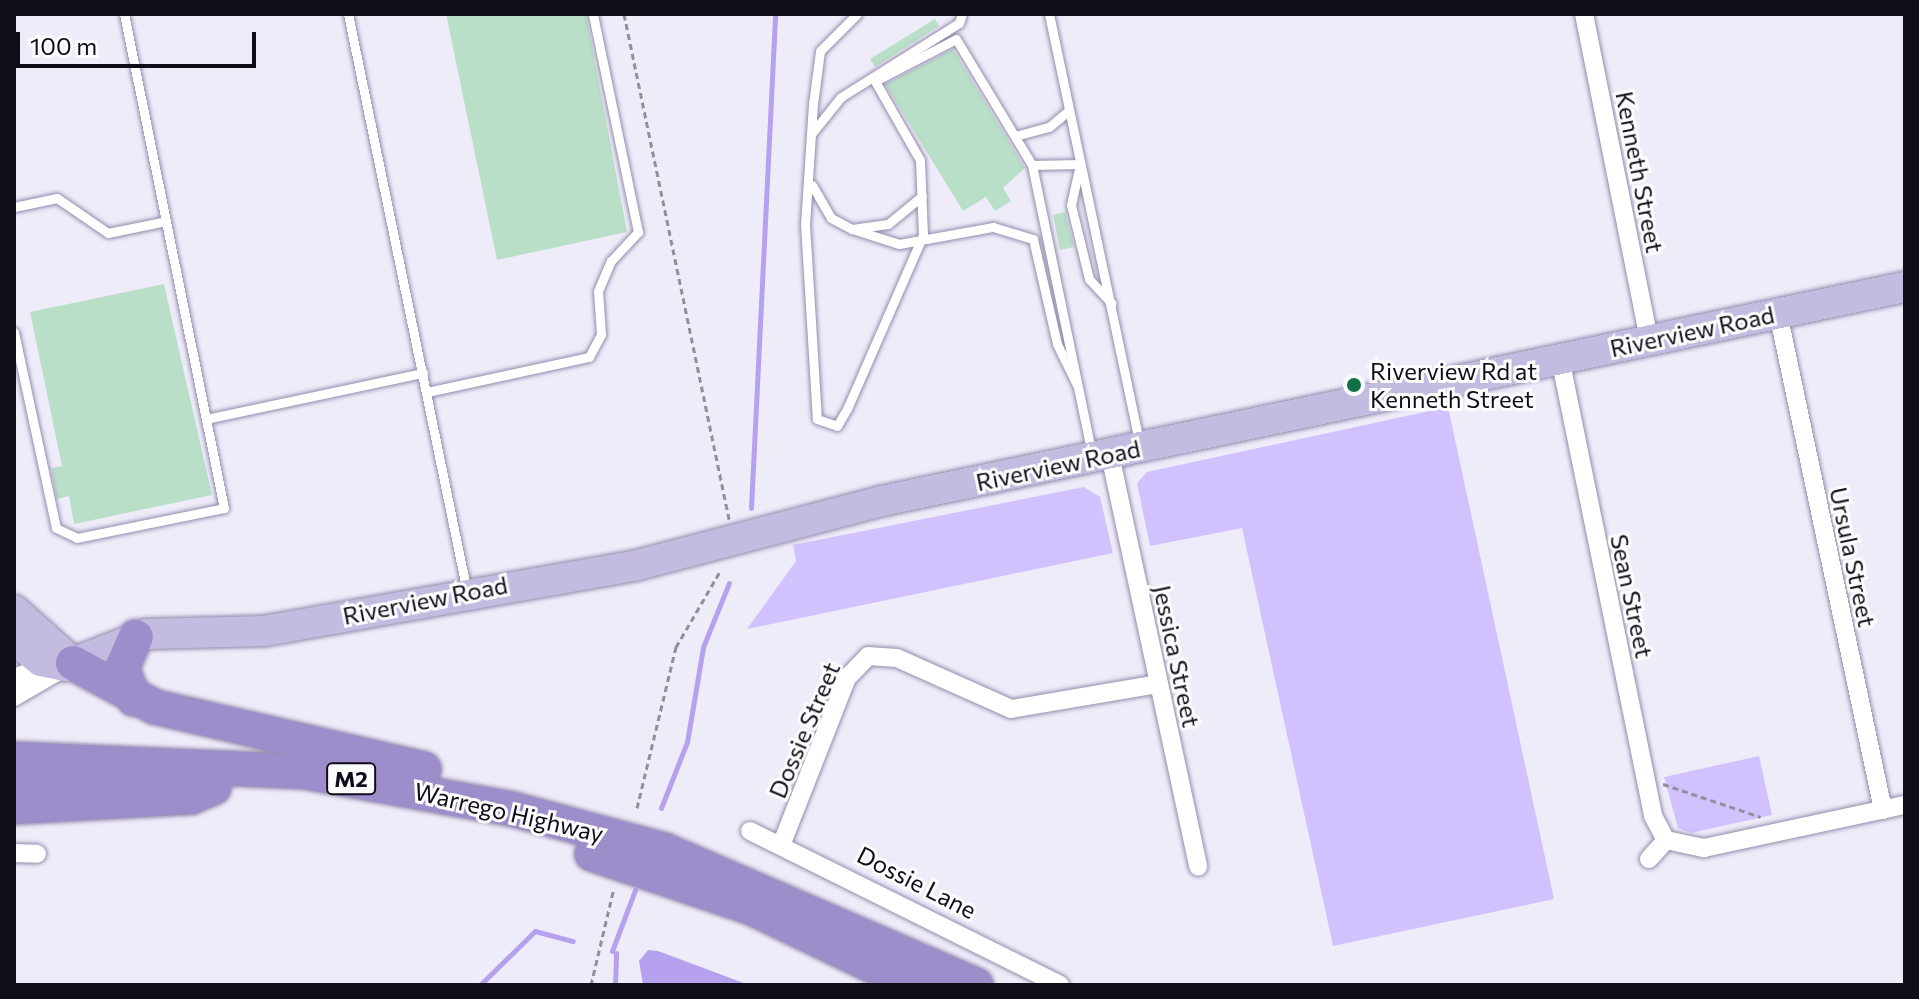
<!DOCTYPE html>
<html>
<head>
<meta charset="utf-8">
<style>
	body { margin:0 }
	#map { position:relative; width:1919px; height:999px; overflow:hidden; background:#efecfa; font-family:Commissioner,sans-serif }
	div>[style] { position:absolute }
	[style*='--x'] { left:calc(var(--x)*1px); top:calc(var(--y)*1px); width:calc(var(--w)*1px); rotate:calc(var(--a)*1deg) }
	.green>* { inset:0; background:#d1c1fe }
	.water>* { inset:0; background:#b5a1ed }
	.stream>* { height:5px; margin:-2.5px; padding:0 2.5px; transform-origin:2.5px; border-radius:2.5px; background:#b5a1ed }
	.building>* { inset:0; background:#badfc8 }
	.path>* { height:3px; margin-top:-1.5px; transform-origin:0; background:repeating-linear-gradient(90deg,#928f9b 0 6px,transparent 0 10px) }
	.roads { filter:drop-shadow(0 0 2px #948cad) drop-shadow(0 0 2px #948cad) }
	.service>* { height:9px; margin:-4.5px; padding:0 4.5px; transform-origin:4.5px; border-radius:4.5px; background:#fff }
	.minor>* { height:18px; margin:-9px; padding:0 9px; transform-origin:9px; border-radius:9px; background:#fff }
	.primary>* { height:30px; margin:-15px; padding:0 15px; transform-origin:15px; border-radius:15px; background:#c4bbe0 }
	.motorway>* { height:34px; margin:-17px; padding:0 17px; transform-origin:17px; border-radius:17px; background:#9d8dcb }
	.dots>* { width:22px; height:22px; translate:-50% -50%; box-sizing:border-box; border:4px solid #fcfcfc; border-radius:50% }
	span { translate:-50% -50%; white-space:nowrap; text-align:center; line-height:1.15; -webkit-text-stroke:6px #fcfcfc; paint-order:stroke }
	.shield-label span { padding:2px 6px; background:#fcfcfc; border:2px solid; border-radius:6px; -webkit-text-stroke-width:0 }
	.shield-label { font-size:22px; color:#100d18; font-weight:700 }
	.street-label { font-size:24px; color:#100d18 }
	.poi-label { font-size:24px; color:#100d18 }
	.left { translate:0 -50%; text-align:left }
	.frame { position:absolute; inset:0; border:16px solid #100d18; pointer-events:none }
	.scale { position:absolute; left:16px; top:32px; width:240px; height:36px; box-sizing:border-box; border:4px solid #100d18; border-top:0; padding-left:10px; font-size:24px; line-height:28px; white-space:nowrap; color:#100d18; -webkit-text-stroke:6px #fcfcfc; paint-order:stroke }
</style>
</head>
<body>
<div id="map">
	<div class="green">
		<div style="clip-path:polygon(1448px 407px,1554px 899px,1333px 946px,1242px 528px,1150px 546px,1137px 483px,1147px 472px)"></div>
		<div style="clip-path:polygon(1084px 487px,1100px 497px,1113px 553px,747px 629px,796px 561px,793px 545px)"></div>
		<div style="clip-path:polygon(1759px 756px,1772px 815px,1691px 833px,1678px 828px,1664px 777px)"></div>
	</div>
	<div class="water">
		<div style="clip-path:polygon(648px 950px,658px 951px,749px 985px,643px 985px,639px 961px)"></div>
	</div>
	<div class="stream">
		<div style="--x:751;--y:508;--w:495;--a:-87.2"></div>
		<div style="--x:661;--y:808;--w:71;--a:-68.5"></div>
		<div style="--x:687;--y:742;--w:96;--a:-80.4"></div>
		<div style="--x:703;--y:647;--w:69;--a:-67.9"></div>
		<div style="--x:612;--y:951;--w:65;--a:-69.3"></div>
		<div style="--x:480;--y:985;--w:77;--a:-44.5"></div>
		<div style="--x:535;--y:931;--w:39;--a:15"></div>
		<div style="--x:615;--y:985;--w:32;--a:-88"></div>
	</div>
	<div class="building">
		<div style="clip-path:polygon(446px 14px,586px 14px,627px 232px,497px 260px)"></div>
		<div style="clip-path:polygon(935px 19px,939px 26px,875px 67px,870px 59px)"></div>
		<div style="clip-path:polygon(953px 49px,1025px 168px,1003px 188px,1011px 201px,995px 211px,986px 197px,963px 211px,885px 84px)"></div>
		<div style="clip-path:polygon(1065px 212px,1074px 247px,1060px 250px,1053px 215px)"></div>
		<div style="clip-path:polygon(164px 284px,212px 495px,74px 524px,69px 496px,57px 499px,51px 468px,62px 466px,30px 312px)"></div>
	</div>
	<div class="path">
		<div style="--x:624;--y:14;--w:516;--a:78.25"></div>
		<div style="--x:1663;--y:784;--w:103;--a:18.6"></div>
		<div style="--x:637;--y:808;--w:166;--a:-76.4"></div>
		<div style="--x:676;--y:647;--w:86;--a:-59.8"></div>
		<div style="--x:591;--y:985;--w:100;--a:-76.7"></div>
	</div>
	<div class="roads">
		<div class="service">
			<div style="--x:348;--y:14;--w:590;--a:78.37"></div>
			<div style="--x:857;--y:14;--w:52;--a:135"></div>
			<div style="--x:820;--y:51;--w:53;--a:97.5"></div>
			<div style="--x:813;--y:104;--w:120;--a:93.8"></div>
			<div style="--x:805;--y:224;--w:195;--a:86.5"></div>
			<div style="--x:817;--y:419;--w:21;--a:19"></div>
			<div style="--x:837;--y:426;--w:20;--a:-60"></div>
			<div style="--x:847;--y:409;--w:190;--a:-66.4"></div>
			<div style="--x:923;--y:235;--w:75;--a:-92.3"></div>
			<div style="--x:920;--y:160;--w:91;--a:-119.7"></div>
			<div style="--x:875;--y:81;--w:91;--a:-27.4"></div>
			<div style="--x:956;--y:39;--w:147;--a:58.9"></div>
			<div style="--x:1032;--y:165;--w:292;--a:78.3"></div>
			<div style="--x:1049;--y:14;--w:436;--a:78.1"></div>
			<div style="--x:812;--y:133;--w:46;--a:-51.1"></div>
			<div style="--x:841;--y:97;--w:139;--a:-32.1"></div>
			<div style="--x:959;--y:23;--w:9;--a:-72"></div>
			<div style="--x:1015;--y:136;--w:35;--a:-15"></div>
			<div style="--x:1049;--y:127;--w:26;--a:-40"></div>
			<div style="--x:1032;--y:165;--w:48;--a:-1.2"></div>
			<div style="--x:1080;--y:164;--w:42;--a:102.4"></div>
			<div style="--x:1071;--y:205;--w:76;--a:76.3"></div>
			<div style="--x:1089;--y:279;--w:33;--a:47"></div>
			<div style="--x:812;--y:185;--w:38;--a:60"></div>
			<div style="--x:831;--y:218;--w:24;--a:28"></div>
			<div style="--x:852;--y:229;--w:36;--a:-8"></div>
			<div style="--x:888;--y:224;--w:44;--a:-39.5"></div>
			<div style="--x:14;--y:207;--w:44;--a:-11.8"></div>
			<div style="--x:57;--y:198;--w:62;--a:34.5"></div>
			<div style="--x:108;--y:233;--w:59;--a:-11.7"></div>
			<div style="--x:852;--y:229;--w:49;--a:17.7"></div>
			<div style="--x:899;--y:244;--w:96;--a:-10.3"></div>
			<div style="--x:993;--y:227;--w:42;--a:16.7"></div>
			<div style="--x:1033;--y:239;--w:108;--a:77.1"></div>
			<div style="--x:1057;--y:344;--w:48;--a:64"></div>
			<div style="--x:14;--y:332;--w:200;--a:77.9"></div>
			<div style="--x:56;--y:528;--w:23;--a:25"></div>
			<div style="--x:77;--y:538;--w:150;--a:-11.5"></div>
			<div style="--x:224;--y:508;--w:504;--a:-101.44"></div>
			<div style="--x:427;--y:392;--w:166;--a:-12.2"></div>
			<div style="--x:589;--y:357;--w:26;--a:-62"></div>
			<div style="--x:601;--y:334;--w:43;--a:-94"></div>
			<div style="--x:598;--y:291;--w:33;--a:-67"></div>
			<div style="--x:611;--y:261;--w:40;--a:-47"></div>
			<div style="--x:638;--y:232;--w:223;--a:-101.7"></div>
			<div style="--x:206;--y:419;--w:222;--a:-12"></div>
		</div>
		<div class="minor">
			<div style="--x:1584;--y:14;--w:332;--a:78.7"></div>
			<div style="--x:1778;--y:313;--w:508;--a:78.07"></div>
			<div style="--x:1560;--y:358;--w:467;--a:78.5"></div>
			<div style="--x:1653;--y:816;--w:27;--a:62"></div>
			<div style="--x:1666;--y:840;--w:39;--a:12"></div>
			<div style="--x:1704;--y:848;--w:206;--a:-12.1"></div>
			<div style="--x:1110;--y:455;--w:421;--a:77.9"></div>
			<div style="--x:14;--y:678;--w:38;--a:-22"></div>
			<div style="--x:14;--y:697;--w:64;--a:-30.2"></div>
			<div style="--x:750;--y:831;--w:346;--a:26.4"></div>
			<div style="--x:782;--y:843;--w:177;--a:-68.5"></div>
			<div style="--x:847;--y:678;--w:30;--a:-46"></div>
			<div style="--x:868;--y:656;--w:29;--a:4"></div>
			<div style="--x:897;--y:658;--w:125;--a:24.1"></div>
			<div style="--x:1011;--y:709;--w:150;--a:-9.6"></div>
			<div style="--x:14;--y:853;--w:23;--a:2"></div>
			<div style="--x:1649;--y:859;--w:25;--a:-48"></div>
		</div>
		<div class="primary">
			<div style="--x:14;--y:610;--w:79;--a:41.9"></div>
			<div style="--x:14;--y:640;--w:34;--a:38"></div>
			<div style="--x:41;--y:661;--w:25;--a:12"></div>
			<div style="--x:65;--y:666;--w:88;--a:-21.3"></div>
			<div style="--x:147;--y:634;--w:117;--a:-1.5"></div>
			<div style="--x:264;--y:631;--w:380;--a:-10"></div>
			<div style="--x:638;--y:565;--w:252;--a:-14.7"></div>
			<div style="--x:882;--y:501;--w:1045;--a:-11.82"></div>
		</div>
		<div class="motorway">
			<div style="--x:73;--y:663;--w:93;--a:28.2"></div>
			<div style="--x:155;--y:707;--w:276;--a:13"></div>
			<div style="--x:134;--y:699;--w:33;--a:-111"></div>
			<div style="--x:122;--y:668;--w:34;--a:-66"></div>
			<div style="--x:14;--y:759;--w:292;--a:2.5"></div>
			<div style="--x:306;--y:772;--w:209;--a:10.2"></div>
			<div style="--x:512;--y:809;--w:157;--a:15.1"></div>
			<div style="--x:664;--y:850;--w:340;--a:23.4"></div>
			<div style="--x:26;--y:783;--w:112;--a:-0.5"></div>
			<div style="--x:14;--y:807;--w:177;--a:-3.2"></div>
			<div style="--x:191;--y:797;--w:25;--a:-23"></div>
			<div style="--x:592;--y:854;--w:169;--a:18.6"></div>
			<div style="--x:752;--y:908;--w:178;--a:25.6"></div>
		</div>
	</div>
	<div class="dots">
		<div style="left:1354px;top:385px;background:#0e7147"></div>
	</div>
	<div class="shield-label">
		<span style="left:351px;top:779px">M2</span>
	</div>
	<div class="street-label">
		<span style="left:1640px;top:172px;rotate:79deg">Kenneth Street</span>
		<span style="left:1692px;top:331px;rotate:-12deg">Riverview Road</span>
		<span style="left:1058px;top:465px;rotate:-12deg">Riverview Road</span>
		<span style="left:1853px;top:557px;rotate:78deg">Ursula Street</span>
		<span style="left:1632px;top:596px;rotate:78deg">Sean Street</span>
		<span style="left:425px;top:600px;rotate:-11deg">Riverview Road</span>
		<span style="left:1177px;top:656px;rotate:78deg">Jessica Street</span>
		<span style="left:804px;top:730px;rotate:-67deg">Dossie Street</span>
		<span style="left:509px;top:812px;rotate:13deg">Warrego Highway</span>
		<span style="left:917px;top:882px;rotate:27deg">Dossie Lane</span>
	</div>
	<div class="poi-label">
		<span class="left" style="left:1370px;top:385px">Riverview Rd at<br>Kenneth Street</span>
	</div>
	<div class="frame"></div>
	<div class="scale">100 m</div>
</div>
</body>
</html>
